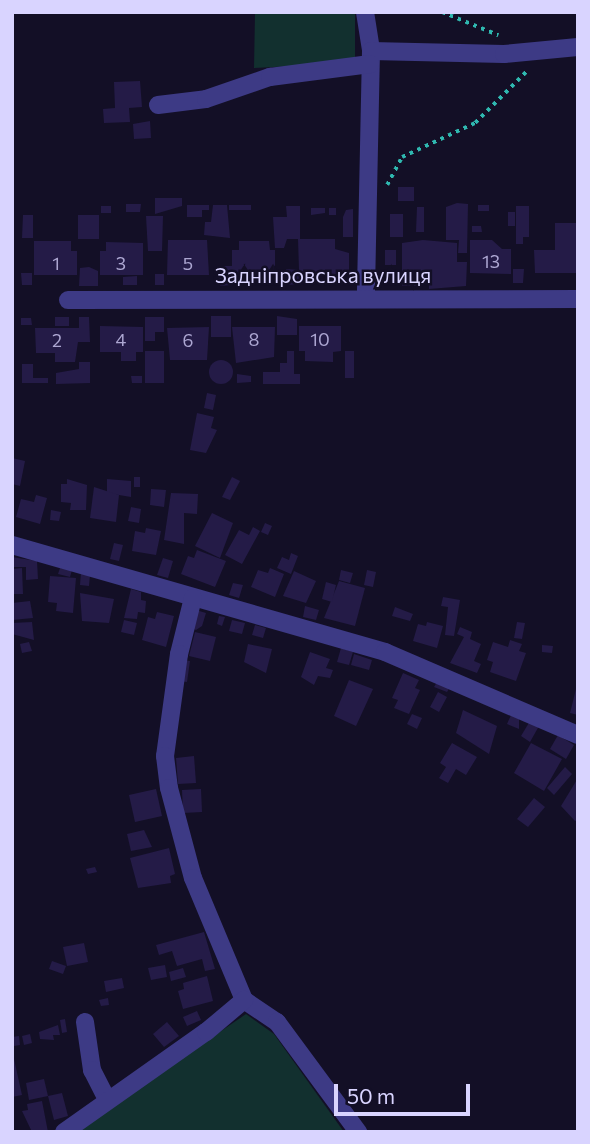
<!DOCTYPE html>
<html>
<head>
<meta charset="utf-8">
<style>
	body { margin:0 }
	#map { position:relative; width:590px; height:1144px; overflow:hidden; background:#130f26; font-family:Commissioner,sans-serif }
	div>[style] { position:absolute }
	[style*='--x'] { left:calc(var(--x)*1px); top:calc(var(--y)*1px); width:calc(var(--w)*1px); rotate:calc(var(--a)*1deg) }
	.green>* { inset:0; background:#12302f }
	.building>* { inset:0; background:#241b47 }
	.round { border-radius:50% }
	.path>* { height:3.5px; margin-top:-1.75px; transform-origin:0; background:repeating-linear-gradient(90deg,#2fb8b0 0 3.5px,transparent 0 8.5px) }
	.minor>* { height:18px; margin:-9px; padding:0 9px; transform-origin:9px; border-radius:9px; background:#3d3a85 }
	span { translate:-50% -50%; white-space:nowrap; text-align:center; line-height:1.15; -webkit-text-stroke:5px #130f26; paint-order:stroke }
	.number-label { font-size:18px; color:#aca6d1 }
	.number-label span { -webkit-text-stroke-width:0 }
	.street-label { font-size:21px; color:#d9d4ff }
	.frame { position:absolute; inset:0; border:14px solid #d9d4ff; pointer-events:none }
	.scale { position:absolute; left:334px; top:1084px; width:136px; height:32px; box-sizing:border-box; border:4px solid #d9d4ff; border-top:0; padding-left:9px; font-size:21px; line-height:24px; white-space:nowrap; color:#d9d4ff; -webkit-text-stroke:5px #130f26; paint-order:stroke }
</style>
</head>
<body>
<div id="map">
	<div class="green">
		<div style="clip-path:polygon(355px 12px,355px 59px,337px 64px,254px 68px,255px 14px)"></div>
		<div style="clip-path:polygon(246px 1014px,274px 1034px,344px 1132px,74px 1132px)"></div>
	</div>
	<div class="building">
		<div style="clip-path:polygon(140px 81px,142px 107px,129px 108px,130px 122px,104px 123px,103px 109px,115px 108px,114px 82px)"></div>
		<div style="clip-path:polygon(150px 121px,151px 138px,134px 139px,133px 124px)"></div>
		<div style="clip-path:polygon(398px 187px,414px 187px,414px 201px,398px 201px)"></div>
		<div style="clip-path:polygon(155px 198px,182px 198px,182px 206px,155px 214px)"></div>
		<div style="clip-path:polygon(457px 203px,468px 204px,467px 253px,458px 253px,459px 240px,446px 240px,446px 207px)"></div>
		<div style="clip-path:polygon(126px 204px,141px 204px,140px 212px,126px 212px)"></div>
		<div style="clip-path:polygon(187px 205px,209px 205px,209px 210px,202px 210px,202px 217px,187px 217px)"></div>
		<div style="clip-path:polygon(213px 205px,227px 205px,230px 238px,204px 235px,205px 222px,211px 222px)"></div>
		<div style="clip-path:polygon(229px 205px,251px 205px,251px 210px,229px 210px)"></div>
		<div style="clip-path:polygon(478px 205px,489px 205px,489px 211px,478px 211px)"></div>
		<div style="clip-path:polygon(101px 206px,111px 206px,111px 213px,101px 213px)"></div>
		<div style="clip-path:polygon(286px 206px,300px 206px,300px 239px,287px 239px,284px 248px,275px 248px,273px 217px,287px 217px)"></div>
		<div style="clip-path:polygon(516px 206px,529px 206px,529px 237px,523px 237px,523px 244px,516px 244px)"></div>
		<div style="clip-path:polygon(417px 207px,424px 207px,424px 232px,416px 232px)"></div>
		<div style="clip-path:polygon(311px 208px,325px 208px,325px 213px,311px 215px)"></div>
		<div style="clip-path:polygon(329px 208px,336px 208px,336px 215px,329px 215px)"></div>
		<div style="clip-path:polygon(353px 209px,353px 237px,343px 237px,343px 217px,346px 210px)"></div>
		<div style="clip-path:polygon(508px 212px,515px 212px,515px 226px,508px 226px)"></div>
		<div style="clip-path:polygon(390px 214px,403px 214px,403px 237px,390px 237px)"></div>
		<div style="clip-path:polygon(23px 215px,33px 215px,33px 238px,22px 238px)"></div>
		<div style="clip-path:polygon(78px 215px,99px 215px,99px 239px,78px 239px)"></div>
		<div style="clip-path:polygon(146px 216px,163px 216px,162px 251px,148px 251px)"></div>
		<div style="clip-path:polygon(555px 223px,576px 223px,577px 273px,535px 273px,534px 250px,555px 250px)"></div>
		<div style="clip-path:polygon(472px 226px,481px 226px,482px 232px,472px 232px)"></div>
		<div style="clip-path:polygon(298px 239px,335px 239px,335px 249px,349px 253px,349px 274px,299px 274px,299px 284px,286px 285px,286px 269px,299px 270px)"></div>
		<div style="clip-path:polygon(168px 240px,207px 240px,209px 275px,167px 275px)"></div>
		<div style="clip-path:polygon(423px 240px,457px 243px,457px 262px,467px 262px,466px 286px,429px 289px,429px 274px,417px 274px,417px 286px,402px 286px,402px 243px)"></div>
		<div style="clip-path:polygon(470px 240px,492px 240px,502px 249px,511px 249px,511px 274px,470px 273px)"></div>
		<div style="clip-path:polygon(34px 241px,71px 241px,71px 251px,77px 251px,77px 275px,34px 275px)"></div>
		<div style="clip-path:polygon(239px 241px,269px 241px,270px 250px,275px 250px,275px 275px,231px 275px,231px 285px,220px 286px,219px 266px,232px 266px,232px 250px,239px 250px)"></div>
		<div style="clip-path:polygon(106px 242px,143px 243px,143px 275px,100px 275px,100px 251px,106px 251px)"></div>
		<div style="clip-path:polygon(385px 250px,396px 250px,396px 265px,385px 265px)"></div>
		<div style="clip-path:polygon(89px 267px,98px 271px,98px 286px,79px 286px,80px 268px)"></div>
		<div style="clip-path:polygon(513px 269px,524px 269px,523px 283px,513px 283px)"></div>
		<div style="clip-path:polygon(21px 273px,32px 273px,32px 285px,22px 285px)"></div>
		<div style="clip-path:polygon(155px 274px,164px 274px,164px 285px,155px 285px)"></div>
		<div style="clip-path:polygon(137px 276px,137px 285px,123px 285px,123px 277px)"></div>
		<div style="clip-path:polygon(211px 316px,231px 316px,231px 337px,211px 337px)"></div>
		<div style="clip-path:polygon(277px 316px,297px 319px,297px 335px,277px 335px)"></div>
		<div style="clip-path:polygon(55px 317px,69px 317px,69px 326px,55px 326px)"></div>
		<div style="clip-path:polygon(79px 317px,89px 317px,90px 342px,78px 342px,75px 362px,55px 362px,55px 353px,36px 353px,35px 328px,79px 328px)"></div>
		<div style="clip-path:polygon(145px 317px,164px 317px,164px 332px,155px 332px,155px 341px,145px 341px)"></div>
		<div style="clip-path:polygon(21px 318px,31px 318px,32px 325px,21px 325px)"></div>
		<div style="clip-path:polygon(100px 326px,143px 327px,143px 352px,136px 352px,136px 361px,121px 361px,121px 352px,100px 352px)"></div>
		<div style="clip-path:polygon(299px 326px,341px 326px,341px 351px,333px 352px,333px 362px,305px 361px,305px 351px,299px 351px)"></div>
		<div style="clip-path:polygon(209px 327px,207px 360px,170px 360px,167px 328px)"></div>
		<div style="clip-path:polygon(232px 327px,275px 327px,274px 357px,236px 363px)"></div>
		<div style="clip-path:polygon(145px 351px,164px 351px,164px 383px,145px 383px)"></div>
		<div style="clip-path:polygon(287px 351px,294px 351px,294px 374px,300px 374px,300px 384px,263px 384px,263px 372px,280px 372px,280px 363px,287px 363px)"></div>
		<div style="clip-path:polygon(345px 351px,354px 351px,354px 378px,345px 378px)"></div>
		<div class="round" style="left:209px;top:360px;width:24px;height:24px"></div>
		<div style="clip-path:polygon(79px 362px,90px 362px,90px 383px,56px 384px,56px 373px,79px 369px)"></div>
		<div style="clip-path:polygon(22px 364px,33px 364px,33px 378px,48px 378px,48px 383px,22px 383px)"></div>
		<div style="clip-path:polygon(237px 374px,251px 376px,251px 382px,237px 383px)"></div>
		<div style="clip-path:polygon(131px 376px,142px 376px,142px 383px,132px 383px)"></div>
		<div style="clip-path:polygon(207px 393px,216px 395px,213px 410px,204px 408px)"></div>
		<div style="clip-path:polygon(197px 413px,214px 417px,211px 428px,217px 430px,206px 453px,190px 450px)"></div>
		<div style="clip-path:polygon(12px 458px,25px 461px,20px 486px,12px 484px)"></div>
		<div style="clip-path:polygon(134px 477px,140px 477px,140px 487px,134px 487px)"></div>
		<div style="clip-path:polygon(232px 477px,240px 481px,230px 500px,222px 497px)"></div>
		<div style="clip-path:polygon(67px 479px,87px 485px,86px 510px,70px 510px,71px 503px,61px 502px,61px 484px,67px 484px)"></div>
		<div style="clip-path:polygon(107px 479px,131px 481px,131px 497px,107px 493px)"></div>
		<div style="clip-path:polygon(94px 487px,119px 495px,116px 522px,90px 518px)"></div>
		<div style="clip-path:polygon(151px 489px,166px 490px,164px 507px,150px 505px)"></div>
		<div style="clip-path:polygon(171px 493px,198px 494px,197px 514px,184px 513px,184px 544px,164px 540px)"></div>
		<div style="clip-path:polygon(36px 495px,47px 498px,40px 524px,16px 517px,21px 499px,34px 502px)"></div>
		<div style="clip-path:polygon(131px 507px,141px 509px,139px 523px,128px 521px)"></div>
		<div style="clip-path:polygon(51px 510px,61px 512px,59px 521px,50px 520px)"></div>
		<div style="clip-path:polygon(212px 513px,233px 523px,220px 558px,195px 546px)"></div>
		<div style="clip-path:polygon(265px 523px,272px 526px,268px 535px,261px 532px)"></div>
		<div style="clip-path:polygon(253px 527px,260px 531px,242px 564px,225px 555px,239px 530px,249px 535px)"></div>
		<div style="clip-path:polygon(146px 528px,161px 531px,156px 555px,132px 551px,135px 531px,145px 533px)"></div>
		<div style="clip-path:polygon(114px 543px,123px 545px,119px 561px,110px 559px)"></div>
		<div style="clip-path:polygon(197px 550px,226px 561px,215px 587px,181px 574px,188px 556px,194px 558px)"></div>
		<div style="clip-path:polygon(291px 553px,298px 556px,291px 574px,277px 568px,282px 557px,289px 560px)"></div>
		<div style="clip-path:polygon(12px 557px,37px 561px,38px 579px,26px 580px,26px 567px,12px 567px)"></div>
		<div style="clip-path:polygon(163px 558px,173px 561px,168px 578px,157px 575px)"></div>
		<div style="clip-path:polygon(22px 568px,23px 594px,12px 594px,12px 569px)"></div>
		<div style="clip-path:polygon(60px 568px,72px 570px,70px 577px,58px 574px)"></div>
		<div style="clip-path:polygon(270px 568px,284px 574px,275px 597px,251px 587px,258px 570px,268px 573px)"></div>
		<div style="clip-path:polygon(341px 570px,353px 573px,350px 583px,339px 580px)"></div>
		<div style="clip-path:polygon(367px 570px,376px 572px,373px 587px,364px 585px)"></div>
		<div style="clip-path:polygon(294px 571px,316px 581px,306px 603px,283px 596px)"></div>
		<div style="clip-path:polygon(81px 572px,90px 575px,89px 586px,80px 585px)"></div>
		<div style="clip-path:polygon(50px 576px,76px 578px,73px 613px,56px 611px,57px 603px,48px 602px)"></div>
		<div style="clip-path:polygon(339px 581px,365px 588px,355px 626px,324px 618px)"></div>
		<div style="clip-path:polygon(326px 582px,336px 585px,332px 602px,322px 599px)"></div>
		<div style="clip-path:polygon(233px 583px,243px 585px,239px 598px,229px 595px)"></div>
		<div style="clip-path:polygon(131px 589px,141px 592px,141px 600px,146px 601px,145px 613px,138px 612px,137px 619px,124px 618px)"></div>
		<div style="clip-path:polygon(80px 593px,114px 599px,109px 623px,82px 621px)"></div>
		<div style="clip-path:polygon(443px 597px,460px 600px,454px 636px,445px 635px,448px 607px,441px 606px)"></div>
		<div style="clip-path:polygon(30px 601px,33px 618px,12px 620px,12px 603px)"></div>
		<div style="clip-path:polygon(305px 606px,319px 610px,316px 620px,303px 617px)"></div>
		<div style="clip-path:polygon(395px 607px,413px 614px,410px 621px,392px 616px)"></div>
		<div style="clip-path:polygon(196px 610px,206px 613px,202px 626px,196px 630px,191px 628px)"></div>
		<div style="clip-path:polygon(157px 612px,174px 616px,166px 647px,142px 640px,148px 617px,155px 619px)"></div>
		<div style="clip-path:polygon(219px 616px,225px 617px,222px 626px,217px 624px)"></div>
		<div style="clip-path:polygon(124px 620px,137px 623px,134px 635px,121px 632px)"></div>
		<div style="clip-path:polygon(232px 620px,245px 623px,242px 634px,229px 631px)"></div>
		<div style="clip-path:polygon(32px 622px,34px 640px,12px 634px,12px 623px)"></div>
		<div style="clip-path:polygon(427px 622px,443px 626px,437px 648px,413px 641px,418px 624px,426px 626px)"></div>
		<div style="clip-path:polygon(517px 622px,525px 623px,522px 639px,514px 638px)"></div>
		<div style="clip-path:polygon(255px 625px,266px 628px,263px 638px,252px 635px)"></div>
		<div style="clip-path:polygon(460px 627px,472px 632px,470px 639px,481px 644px,474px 661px,481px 664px,477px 673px,450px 663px,464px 637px,457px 634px)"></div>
		<div style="clip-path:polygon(195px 632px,216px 637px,210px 661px,189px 656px)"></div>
		<div style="clip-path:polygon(510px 640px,522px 644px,519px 651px,526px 653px,516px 681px,490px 672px,493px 662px,487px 660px,493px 642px,508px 647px)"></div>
		<div style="clip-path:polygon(29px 642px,32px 651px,22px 653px,20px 644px)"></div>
		<div style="clip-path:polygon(248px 644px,272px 649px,266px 673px,244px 662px)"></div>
		<div style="clip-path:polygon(542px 645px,553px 646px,552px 653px,542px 652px)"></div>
		<div style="clip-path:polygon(341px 648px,353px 652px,349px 665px,337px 662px)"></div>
		<div style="clip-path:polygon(310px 652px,330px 659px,326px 668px,333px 670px,330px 678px,318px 676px,314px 685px,301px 677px)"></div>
		<div style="clip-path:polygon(354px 654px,372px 660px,369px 670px,351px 665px)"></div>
		<div style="clip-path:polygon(183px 660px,190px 661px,187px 682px,179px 681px)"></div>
		<div style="clip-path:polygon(403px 673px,419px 680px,415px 688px,420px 690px,409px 714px,394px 708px,398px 700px,392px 698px)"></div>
		<div style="clip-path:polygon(349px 680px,373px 689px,356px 726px,334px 716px)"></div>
		<div style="clip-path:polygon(437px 682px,450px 687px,447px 692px,434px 687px)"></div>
		<div style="clip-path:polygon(577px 685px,578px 685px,578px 715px,570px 713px)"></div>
		<div style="clip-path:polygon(438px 692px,447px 697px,439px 712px,430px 707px)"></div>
		<div style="clip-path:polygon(463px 710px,497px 726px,489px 754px,456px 733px)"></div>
		<div style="clip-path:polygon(412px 714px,422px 718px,417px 729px,407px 724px)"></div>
		<div style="clip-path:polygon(511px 715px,519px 718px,519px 729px,507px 724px)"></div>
		<div style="clip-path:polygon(530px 721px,539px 726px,530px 742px,521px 736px)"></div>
		<div style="clip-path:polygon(558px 735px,574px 745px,566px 759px,550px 749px)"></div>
		<div style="clip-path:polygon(452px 743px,477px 757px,466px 775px,456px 769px,448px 783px,439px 778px,446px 767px,440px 763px)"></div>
		<div style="clip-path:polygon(531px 743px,562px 759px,544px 791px,514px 773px)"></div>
		<div style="clip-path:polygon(194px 756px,196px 783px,178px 784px,176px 758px)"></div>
		<div style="clip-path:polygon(565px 767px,572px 774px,554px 795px,547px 788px)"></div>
		<div style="clip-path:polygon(578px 778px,578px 820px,575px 821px,561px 806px)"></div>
		<div style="clip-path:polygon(156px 789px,162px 816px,135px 822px,129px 795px)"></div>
		<div style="clip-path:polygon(201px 789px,202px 812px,183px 813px,182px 790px)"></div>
		<div style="clip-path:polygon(534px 798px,545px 807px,528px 827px,517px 819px)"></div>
		<div style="clip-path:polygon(144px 830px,152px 847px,131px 851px,127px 834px)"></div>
		<div style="clip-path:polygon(169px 848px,175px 874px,170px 876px,171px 883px,138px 888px,130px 858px)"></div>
		<div style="clip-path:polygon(95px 867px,97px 872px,88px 874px,86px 869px)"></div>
		<div style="clip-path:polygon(204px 932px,215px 969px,205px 971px,202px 959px,177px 966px,172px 951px,159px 955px,156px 945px)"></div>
		<div style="clip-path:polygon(84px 943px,88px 962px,67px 966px,63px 947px)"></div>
		<div style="clip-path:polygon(52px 961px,66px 966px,63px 974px,49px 969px)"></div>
		<div style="clip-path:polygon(165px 965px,167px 977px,151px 980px,148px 968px)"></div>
		<div style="clip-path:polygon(183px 968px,186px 977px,171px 981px,169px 972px)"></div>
		<div style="clip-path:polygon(207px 976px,213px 1001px,183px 1009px,178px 991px,184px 989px,183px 983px)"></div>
		<div style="clip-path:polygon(122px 978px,124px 988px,106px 992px,104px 981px)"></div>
		<div style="clip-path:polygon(108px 998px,109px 1005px,101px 1006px,99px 1000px)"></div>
		<div style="clip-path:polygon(197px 1011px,201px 1020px,187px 1026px,183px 1017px)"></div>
		<div style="clip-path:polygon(65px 1019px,67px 1032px,62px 1033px,60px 1020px)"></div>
		<div style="clip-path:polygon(167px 1022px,179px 1036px,164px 1047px,153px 1034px)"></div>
		<div style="clip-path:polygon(58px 1025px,60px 1035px,53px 1035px,54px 1040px,40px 1039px,39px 1032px)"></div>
		<div style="clip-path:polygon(30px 1034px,32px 1043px,24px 1045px,22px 1036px)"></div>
		<div style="clip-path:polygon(19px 1036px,20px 1045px,14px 1046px,12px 1037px)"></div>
		<div style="clip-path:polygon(14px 1059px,22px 1095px,12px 1097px,12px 1060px)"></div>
		<div style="clip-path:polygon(44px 1079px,48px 1096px,29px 1100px,26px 1083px)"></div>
		<div style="clip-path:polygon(62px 1093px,68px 1116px,54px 1120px,48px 1096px)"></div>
		<div style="clip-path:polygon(42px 1101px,48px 1132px,32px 1132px,22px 1111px,28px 1110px,27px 1104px)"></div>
	</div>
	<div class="path">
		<div style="--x:442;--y:12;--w:61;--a:22.3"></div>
		<div style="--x:387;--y:185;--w:32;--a:-62"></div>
		<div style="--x:402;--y:157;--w:81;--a:-25"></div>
		<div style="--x:475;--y:123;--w:76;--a:-45"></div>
	</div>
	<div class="minor">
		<div style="--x:365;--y:12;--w:39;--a:81"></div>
		<div style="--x:371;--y:51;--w:246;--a:91.2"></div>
		<div style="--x:371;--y:51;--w:133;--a:1.3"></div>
		<div style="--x:504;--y:54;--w:74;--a:-5.4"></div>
		<div style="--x:158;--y:105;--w:48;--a:-7.1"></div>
		<div style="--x:206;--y:99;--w:68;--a:-19"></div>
		<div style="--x:270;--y:77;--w:101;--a:-7.4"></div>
		<div style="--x:68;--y:300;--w:510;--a:-0.11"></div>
		<div style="--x:12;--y:545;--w:388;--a:16"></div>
		<div style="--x:385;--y:652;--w:210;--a:23.3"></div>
		<div style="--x:193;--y:598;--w:58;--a:104"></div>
		<div style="--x:179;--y:654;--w:103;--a:97.8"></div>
		<div style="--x:165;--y:756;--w:32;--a:83"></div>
		<div style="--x:169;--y:788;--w:93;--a:75.1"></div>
		<div style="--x:193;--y:878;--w:132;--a:67.3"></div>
		<div style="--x:244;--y:1000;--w:40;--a:34"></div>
		<div style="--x:277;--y:1022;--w:137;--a:53.6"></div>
		<div style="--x:85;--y:1022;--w:49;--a:81.7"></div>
		<div style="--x:92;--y:1070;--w:33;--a:63"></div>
		<div style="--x:64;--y:1132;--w:174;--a:-35.2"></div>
		<div style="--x:206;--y:1032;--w:50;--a:-40.1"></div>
	</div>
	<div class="number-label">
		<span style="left:491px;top:261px">13</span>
		<span style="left:56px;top:263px">1</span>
		<span style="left:121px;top:263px">3</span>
		<span style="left:188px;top:263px">5</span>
		<span style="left:121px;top:339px">4</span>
		<span style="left:254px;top:339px">8</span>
		<span style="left:320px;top:339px">10</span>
		<span style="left:57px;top:340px">2</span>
		<span style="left:188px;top:340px">6</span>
	</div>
	<div class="street-label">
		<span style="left:323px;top:275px">Задніпровська вулиця</span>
	</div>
	<div class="frame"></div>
	<div class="scale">50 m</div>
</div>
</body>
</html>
